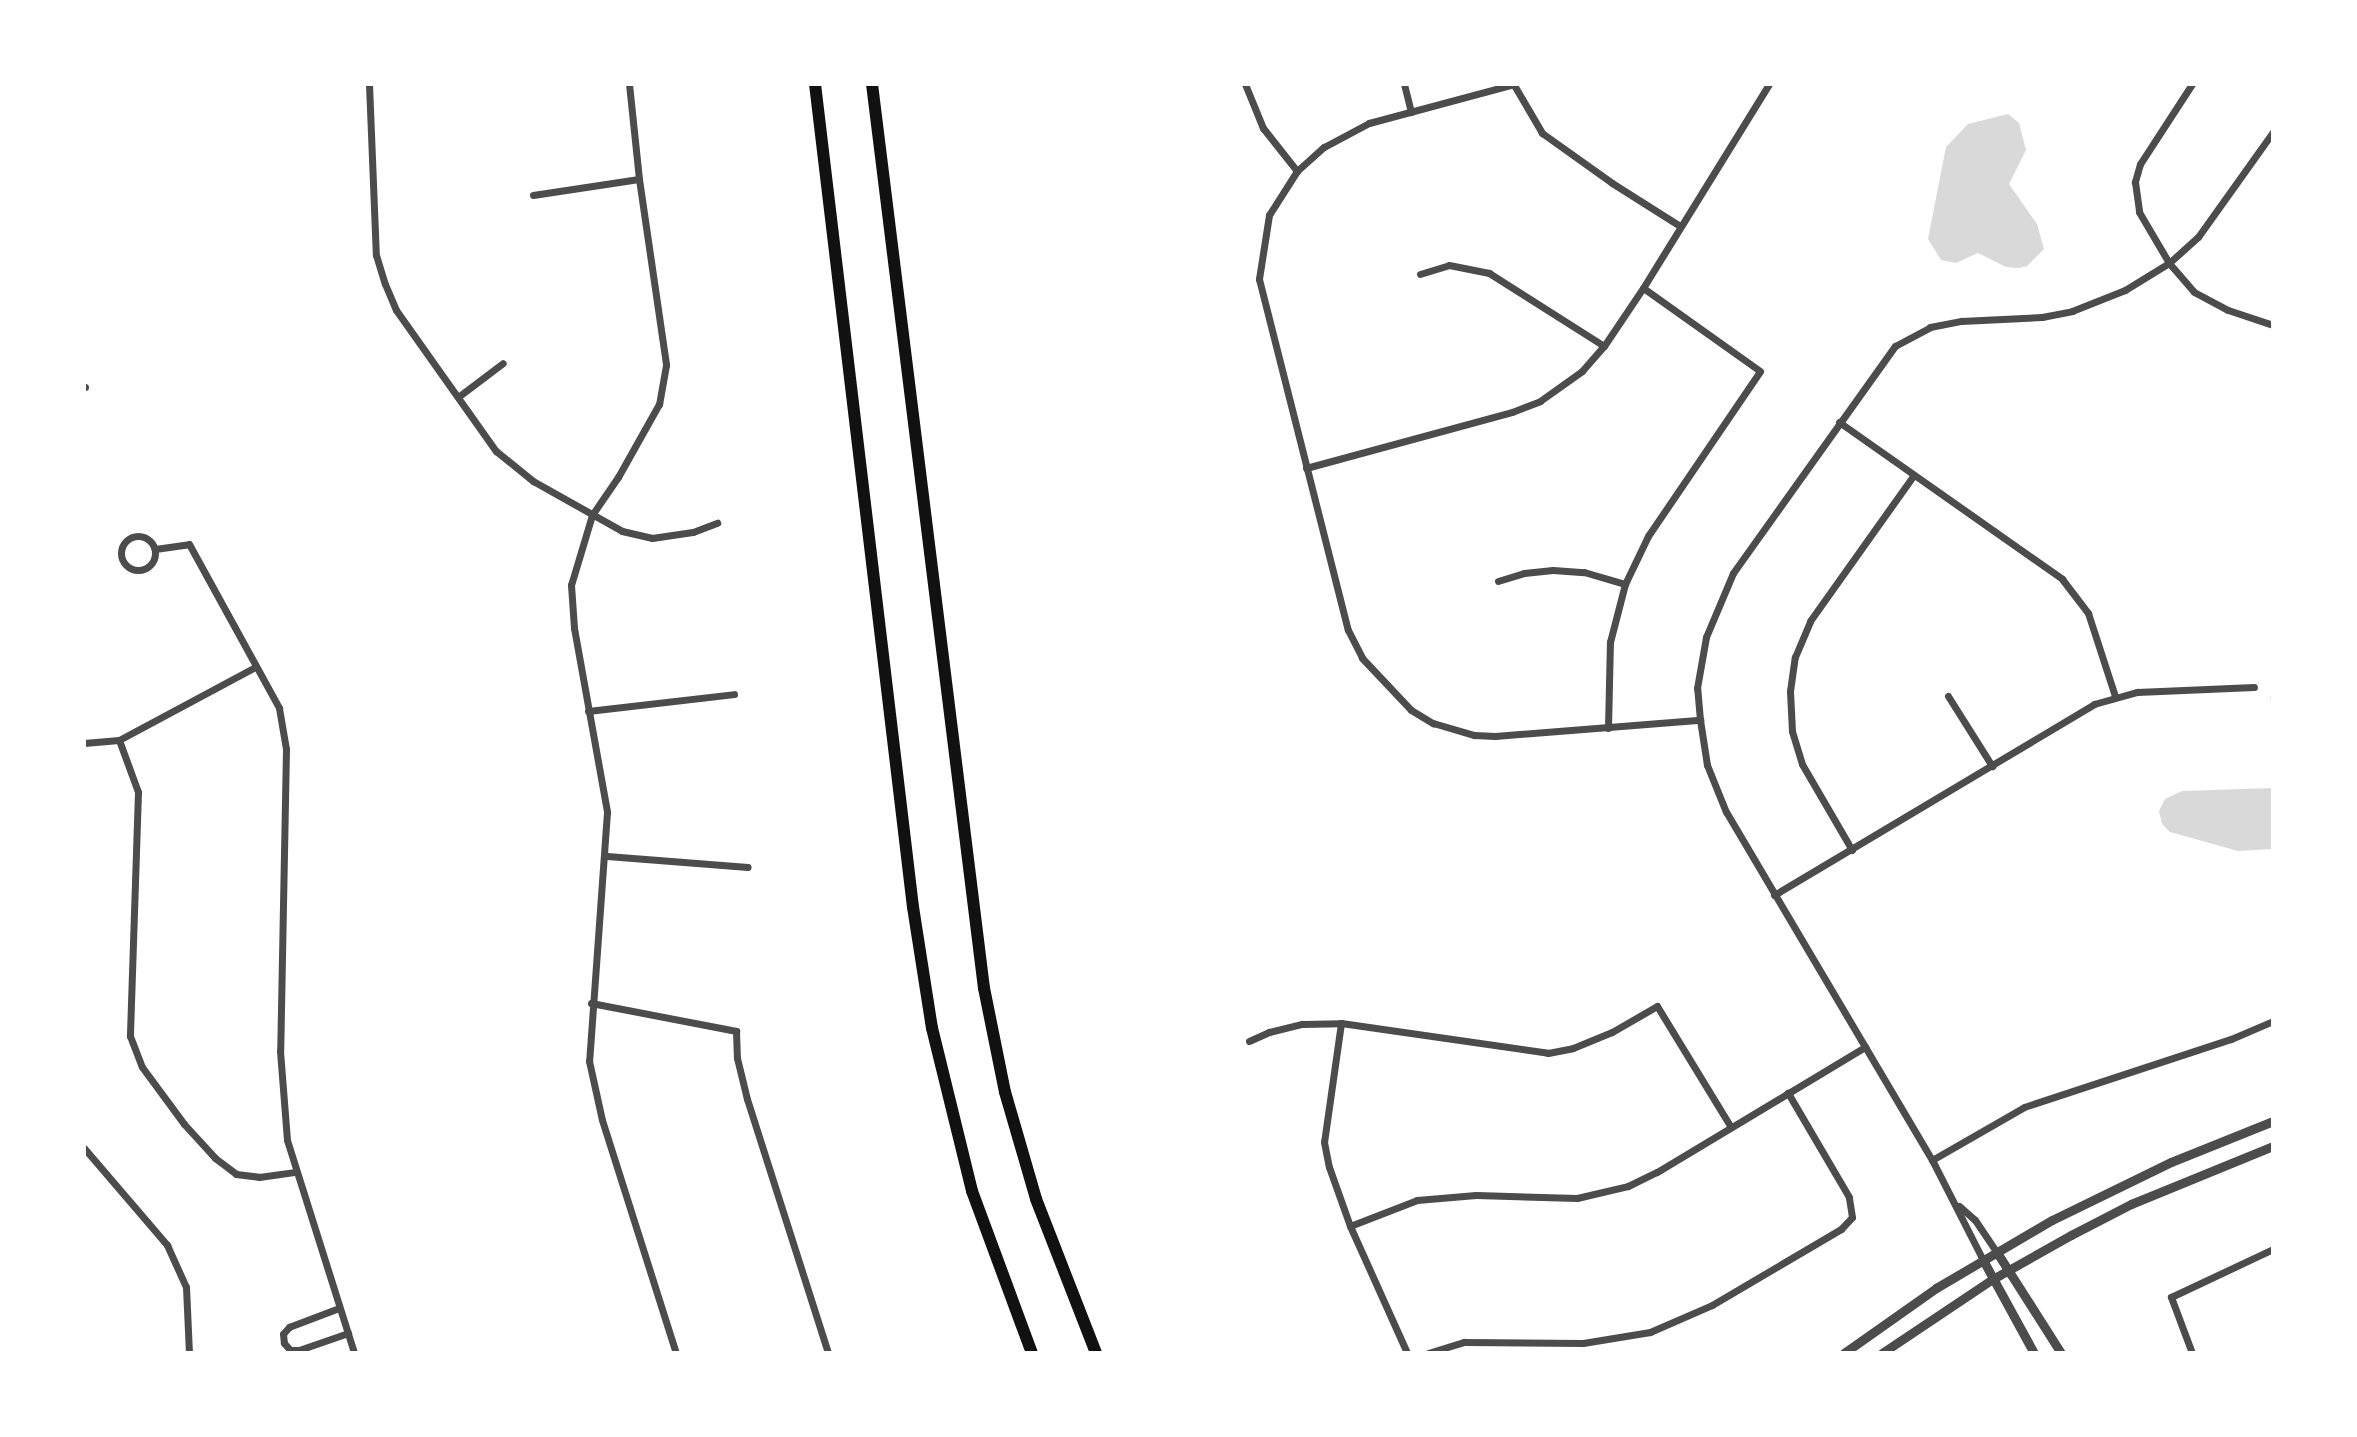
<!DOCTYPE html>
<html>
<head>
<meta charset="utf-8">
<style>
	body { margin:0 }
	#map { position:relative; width:2357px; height:1437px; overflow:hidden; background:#fff; font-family:Quicksand,sans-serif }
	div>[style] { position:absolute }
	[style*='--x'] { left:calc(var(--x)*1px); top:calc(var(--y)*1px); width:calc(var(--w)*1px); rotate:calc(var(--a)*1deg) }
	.water>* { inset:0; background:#d9d9d9 }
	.stream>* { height:3px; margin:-1.5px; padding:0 1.5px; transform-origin:1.5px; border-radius:1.5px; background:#d9d9d9 }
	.minor>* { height:7px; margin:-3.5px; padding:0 3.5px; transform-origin:3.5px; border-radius:3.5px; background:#4c4c4c }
	.minor>.ring { margin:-3.5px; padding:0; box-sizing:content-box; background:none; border:7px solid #4c4c4c; border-radius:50% }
	.tertiary>* { height:9px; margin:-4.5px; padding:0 4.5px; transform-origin:4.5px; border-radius:4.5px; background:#4c4c4c }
	.motorway>* { height:12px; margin:-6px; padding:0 6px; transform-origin:6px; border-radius:6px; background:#111 }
	span { translate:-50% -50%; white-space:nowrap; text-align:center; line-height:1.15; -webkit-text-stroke:8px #fff; paint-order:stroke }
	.frame { position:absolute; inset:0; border:86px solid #fff; pointer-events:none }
</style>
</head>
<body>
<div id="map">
	<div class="water">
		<div style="clip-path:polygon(2008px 114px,2019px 123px,2026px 150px,2009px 184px,2037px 224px,2044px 249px,2027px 266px,2019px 268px,2006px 267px,1978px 253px,1956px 263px,1941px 260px,1928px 239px,1946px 147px,1968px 124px)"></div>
		<div style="clip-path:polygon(2273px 788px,2273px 849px,2238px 851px,2170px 832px,2162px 824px,2159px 811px,2165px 799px,2182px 791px)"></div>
	</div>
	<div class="stream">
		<div style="--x:2271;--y:697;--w:3;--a:45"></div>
	</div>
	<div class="minor">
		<div style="--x:369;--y:84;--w:171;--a:87.7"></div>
		<div style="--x:376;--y:255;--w:30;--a:73"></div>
		<div style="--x:385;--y:284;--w:28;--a:67"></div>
		<div style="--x:396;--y:310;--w:173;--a:54.7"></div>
		<div style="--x:496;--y:451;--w:48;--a:39"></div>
		<div style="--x:533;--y:481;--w:102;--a:29.3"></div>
		<div style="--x:622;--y:531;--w:31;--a:13"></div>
		<div style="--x:652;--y:538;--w:41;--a:-8.3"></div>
		<div style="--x:693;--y:532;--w:26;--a:-21"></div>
		<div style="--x:629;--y:84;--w:96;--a:84"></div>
		<div style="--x:639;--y:179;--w:188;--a:81.7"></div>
		<div style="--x:666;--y:365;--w:40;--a:100"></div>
		<div style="--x:659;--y:404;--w:84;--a:119.3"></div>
		<div style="--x:618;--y:477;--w:46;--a:124.4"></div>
		<div style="--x:592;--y:515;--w:73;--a:106.7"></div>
		<div style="--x:571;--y:585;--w:43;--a:86"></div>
		<div style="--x:574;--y:628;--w:187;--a:79.8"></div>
		<div style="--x:607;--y:812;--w:250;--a:94.1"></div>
		<div style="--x:589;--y:1061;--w:60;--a:77.6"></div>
		<div style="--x:602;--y:1120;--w:244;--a:72.4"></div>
		<div style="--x:1245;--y:84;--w:48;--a:67.8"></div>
		<div style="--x:1263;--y:128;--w:55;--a:51.7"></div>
		<div style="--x:1297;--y:171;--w:52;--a:122.5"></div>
		<div style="--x:1269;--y:215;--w:65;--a:98.9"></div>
		<div style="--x:1259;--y:279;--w:362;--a:75.8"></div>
		<div style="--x:1348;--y:630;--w:31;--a:63"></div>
		<div style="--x:1362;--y:658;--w:71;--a:46.7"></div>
		<div style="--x:1411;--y:710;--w:26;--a:31"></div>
		<div style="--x:1433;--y:723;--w:43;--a:16.3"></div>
		<div style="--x:1474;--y:735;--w:21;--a:3"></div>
		<div style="--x:1495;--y:736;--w:206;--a:-4.5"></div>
		<div style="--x:1404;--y:84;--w:29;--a:76"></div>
		<div style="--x:2192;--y:84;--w:95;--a:123"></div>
		<div style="--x:2140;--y:164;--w:19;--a:106"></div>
		<div style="--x:2135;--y:182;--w:30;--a:82"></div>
		<div style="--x:2139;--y:212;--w:59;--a:59.5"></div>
		<div style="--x:2169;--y:263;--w:38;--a:49"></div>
		<div style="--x:2194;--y:292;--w:38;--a:28"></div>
		<div style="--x:2228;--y:310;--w:47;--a:18.4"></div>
		<div style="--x:1514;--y:85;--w:56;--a:59.7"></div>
		<div style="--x:1542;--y:133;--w:86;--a:35.5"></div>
		<div style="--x:1612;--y:183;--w:80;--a:32.3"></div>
		<div style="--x:1297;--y:171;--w:36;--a:-42"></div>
		<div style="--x:1324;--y:147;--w:51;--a:-28.1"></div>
		<div style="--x:1369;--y:123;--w:151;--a:-15"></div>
		<div style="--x:533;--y:195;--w:107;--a:-8.6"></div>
		<div style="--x:1420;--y:274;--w:30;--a:-17"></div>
		<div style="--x:1449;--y:265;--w:41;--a:11.3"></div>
		<div style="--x:1489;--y:273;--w:136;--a:32.4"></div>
		<div style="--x:84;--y:387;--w:1;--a:0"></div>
		<div style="--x:458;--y:397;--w:56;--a:-37.1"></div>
		<div style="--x:1839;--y:422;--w:273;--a:35.1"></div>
		<div style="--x:2062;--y:579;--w:43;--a:52.6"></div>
		<div style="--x:2088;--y:613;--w:87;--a:72"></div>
		<div style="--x:1306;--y:468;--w:213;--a:-15.2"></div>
		<div style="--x:1512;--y:412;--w:30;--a:-21"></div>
		<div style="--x:1540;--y:401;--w:52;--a:-35.5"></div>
		<div style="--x:1582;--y:371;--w:33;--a:-49"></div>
		<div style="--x:1604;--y:346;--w:70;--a:-56.1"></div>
		<div style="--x:1643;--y:288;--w:240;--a:-58.3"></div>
		<div class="ring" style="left:121px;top:536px;width:27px;height:27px"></div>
		<div style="--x:155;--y:549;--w:34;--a:-8"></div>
		<div style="--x:189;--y:544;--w:187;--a:61.2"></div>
		<div style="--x:279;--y:708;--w:42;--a:80.3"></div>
		<div style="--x:286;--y:749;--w:302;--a:91.1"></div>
		<div style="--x:280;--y:1051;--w:89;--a:85.5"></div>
		<div style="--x:287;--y:1140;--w:223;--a:72.5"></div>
		<div style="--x:1498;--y:581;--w:27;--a:-17"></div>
		<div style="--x:1524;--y:573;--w:29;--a:-6"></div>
		<div style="--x:1553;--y:570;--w:31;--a:4"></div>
		<div style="--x:1584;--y:572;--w:43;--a:16.3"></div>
		<div style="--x:1948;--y:696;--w:83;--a:57.8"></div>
		<div style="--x:588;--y:711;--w:147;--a:-6.6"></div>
		<div style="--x:1608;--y:728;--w:86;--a:-88.7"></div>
		<div style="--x:1610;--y:642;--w:60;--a:-75.5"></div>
		<div style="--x:1625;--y:584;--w:53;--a:-64.4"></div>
		<div style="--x:1648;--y:536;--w:199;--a:-55.8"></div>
		<div style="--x:1760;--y:371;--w:143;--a:-144.6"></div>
		<div style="--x:119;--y:740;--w:55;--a:69.9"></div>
		<div style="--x:138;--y:792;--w:244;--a:91.9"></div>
		<div style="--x:130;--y:1036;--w:33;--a:69"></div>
		<div style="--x:142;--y:1067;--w:71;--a:53.6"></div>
		<div style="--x:184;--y:1124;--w:46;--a:47.6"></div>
		<div style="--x:215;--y:1158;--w:26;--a:37"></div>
		<div style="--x:236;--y:1174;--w:23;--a:7"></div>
		<div style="--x:259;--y:1177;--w:37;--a:-8"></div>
		<div style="--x:84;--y:743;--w:35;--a:-5"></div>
		<div style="--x:119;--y:740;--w:154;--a:-28.2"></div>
		<div style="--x:1852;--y:850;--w:99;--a:-120.2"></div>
		<div style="--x:1802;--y:764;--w:34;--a:-107"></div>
		<div style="--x:1792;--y:731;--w:40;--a:-92.9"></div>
		<div style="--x:1790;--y:691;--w:34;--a:-82"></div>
		<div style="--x:1795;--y:657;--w:39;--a:-67"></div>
		<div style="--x:1810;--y:621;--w:178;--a:-54.6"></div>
		<div style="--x:607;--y:856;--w:141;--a:4.5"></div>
		<div style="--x:1774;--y:895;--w:373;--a:-30.8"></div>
		<div style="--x:2094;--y:704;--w:45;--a:-15.6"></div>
		<div style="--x:2137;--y:692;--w:117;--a:-2.4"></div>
		<div style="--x:591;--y:1003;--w:148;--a:10.9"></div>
		<div style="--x:736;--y:1031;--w:27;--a:88"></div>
		<div style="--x:737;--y:1058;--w:42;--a:76.3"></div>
		<div style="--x:747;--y:1099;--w:267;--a:72.3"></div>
		<div style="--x:1341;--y:1023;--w:120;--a:98.1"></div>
		<div style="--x:1324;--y:1142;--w:25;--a:79"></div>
		<div style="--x:1329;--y:1167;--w:63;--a:70.4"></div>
		<div style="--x:1350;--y:1226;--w:139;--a:65.8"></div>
		<div style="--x:1249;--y:1041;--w:22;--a:-24"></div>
		<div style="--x:1269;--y:1032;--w:34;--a:-14"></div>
		<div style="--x:1302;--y:1024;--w:39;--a:-1"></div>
		<div style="--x:1341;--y:1023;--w:209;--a:8.2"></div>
		<div style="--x:1548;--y:1053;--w:25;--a:-11"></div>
		<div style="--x:1573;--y:1048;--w:42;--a:-22.3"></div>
		<div style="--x:1612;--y:1032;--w:52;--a:-30"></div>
		<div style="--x:1657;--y:1006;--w:142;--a:58.6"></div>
		<div style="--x:84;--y:1148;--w:128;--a:49.4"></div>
		<div style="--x:167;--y:1245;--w:46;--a:65.7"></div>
		<div style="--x:186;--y:1287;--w:66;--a:87.4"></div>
		<div style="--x:1932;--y:1160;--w:106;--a:-29.9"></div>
		<div style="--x:2024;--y:1107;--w:218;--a:-18.2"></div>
		<div style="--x:2231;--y:1039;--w:46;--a:-23.2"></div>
		<div style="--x:1959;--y:1206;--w:21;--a:41"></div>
		<div style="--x:1975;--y:1220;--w:37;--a:56"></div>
		<div style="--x:1350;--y:1226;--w:72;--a:-21.2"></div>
		<div style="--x:1417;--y:1200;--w:59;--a:-4.8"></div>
		<div style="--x:1476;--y:1195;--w:101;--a:1.7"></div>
		<div style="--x:1577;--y:1198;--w:52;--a:-13.2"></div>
		<div style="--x:1628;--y:1186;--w:32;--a:-26"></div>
		<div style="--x:1657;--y:1172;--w:243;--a:-31"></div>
		<div style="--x:1983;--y:1260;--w:112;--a:-117"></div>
		<div style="--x:1932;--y:1160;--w:404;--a:-120.6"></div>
		<div style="--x:1726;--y:812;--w:51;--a:-112"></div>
		<div style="--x:1707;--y:765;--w:46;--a:-98.8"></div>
		<div style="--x:1700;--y:720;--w:32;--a:-95"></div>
		<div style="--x:1697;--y:688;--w:52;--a:-80"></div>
		<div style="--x:1706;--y:637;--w:69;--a:-67.1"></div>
		<div style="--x:1733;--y:573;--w:279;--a:-54.5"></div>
		<div style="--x:1895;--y:346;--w:40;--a:-28"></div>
		<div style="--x:1930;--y:327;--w:32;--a:-11"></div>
		<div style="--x:1961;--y:321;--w:81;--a:-2.8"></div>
		<div style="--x:2042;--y:317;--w:31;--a:-11"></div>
		<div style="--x:2072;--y:311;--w:57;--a:-21.6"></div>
		<div style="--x:2125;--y:290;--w:52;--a:-31.5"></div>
		<div style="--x:2169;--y:263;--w:39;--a:-42"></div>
		<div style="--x:2198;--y:237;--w:129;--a:-54.5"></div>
		<div style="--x:339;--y:1308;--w:53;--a:159.2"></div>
		<div style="--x:289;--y:1327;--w:9;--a:131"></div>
		<div style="--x:283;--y:1334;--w:9;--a:84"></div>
		<div style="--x:284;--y:1343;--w:9;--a:49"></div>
		<div style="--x:290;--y:1350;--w:9;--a:0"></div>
		<div style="--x:299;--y:1350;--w:52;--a:-19.1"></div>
		<div style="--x:1428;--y:1353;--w:38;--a:-17"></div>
		<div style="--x:1464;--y:1342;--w:119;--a:0.5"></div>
		<div style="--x:1583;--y:1343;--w:68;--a:-9.3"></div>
		<div style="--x:1650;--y:1332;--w:68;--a:-23.5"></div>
		<div style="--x:1712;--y:1305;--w:150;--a:-30.5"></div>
		<div style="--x:1841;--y:1229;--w:16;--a:-47"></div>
		<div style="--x:1852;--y:1217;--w:20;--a:-99"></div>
		<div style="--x:1849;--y:1197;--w:121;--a:-120.4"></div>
		<div style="--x:2192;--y:1353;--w:60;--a:-110.6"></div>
		<div style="--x:2171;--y:1297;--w:113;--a:-25.2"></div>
	</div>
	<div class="tertiary">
		<div style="--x:1996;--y:1251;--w:121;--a:57.5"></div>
		<div style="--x:1983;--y:1260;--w:106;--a:61.3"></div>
		<div style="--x:1844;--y:1353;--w:113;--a:-35.2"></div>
		<div style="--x:1936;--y:1288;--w:134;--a:-30.4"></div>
		<div style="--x:2052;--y:1220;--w:132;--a:-26"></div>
		<div style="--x:2171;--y:1162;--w:110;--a:-21.9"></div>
		<div style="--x:1882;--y:1353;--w:131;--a:-33.8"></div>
		<div style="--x:1991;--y:1280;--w:92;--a:-29.4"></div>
		<div style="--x:2071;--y:1235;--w:68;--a:-27.3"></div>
		<div style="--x:2131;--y:1204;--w:153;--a:-22.2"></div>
	</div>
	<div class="motorway">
		<div style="--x:815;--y:84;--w:829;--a:83.21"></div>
		<div style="--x:913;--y:907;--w:122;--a:81.1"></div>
		<div style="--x:932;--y:1028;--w:168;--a:76.2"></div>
		<div style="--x:972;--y:1191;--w:173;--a:69.7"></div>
		<div style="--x:872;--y:84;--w:911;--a:82.94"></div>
		<div style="--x:984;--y:988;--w:106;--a:78.6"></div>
		<div style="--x:1005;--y:1092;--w:111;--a:73.8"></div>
		<div style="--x:1036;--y:1199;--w:165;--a:68.7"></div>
	</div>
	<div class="frame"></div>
</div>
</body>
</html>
